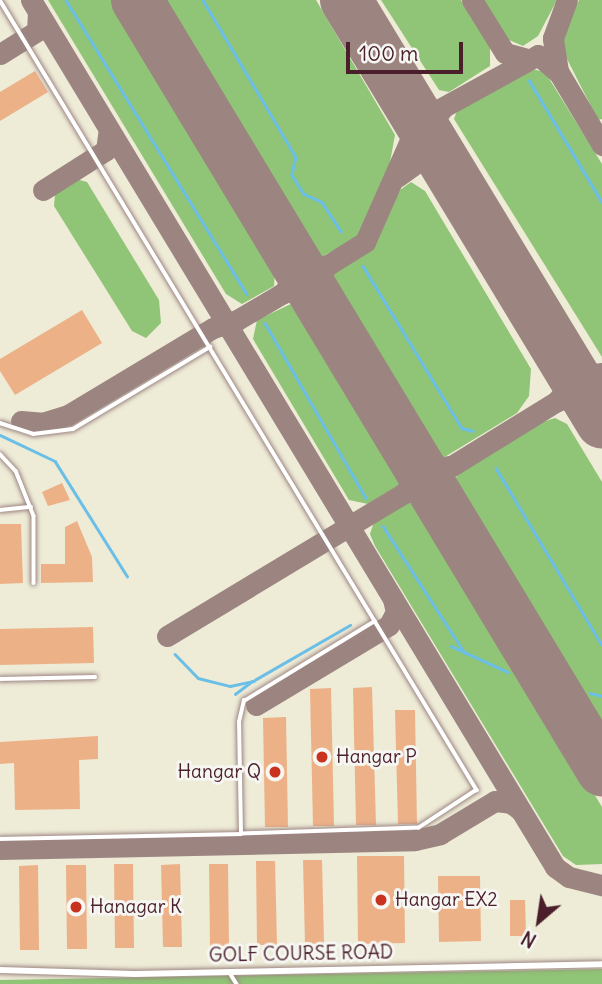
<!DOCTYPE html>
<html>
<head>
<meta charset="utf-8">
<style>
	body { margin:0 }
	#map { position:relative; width:602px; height:984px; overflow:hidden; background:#eeebd7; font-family:Delius,sans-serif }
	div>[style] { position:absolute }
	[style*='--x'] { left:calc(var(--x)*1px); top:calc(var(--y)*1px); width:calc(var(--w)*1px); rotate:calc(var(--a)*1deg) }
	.green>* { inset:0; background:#90c476 }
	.stream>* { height:2.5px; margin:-1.25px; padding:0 1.25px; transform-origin:1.25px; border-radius:1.25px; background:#6bbfe7 }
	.taxiway>* { height:21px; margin:-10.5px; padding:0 10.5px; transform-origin:10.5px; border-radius:10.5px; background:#9c8581 }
	.runway>* { height:52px; margin:-26px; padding:0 26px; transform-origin:26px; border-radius:26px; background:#9c8581 }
	.building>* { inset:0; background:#edb188 }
	.roads { filter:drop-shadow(0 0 2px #9c8581) drop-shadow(0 0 2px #9c8581) }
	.lane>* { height:3.5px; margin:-1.75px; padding:0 1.75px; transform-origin:1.75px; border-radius:1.75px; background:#fff }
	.street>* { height:6px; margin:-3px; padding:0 3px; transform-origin:3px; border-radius:3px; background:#fff }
	.dots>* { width:19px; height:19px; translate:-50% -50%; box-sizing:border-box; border:4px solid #f6f6f2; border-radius:50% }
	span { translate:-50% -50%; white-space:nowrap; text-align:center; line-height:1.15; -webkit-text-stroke:6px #f6f6f2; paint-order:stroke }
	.poi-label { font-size:19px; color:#4a1f2b }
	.left { translate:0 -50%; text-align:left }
	.right { translate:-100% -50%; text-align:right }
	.street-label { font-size:19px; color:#4a1f2b }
	.north { position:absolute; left:504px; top:886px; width:70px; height:70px; -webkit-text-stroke:5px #f6f6f2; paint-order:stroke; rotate:209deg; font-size:19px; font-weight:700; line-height:28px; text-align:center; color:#4a1f2b }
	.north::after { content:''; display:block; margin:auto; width:24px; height:32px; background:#4a1f2b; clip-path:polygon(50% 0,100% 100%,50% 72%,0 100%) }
	.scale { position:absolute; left:346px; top:42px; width:117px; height:32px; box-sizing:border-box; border:4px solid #4a1f2b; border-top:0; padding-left:9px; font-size:21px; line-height:24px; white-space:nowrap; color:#4a1f2b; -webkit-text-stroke:5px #f6f6f2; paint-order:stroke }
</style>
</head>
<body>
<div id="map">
	<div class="green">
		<div style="clip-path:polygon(48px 0,116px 0,275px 270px,274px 286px,242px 304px,226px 294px)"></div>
		<div style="clip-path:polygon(159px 0,316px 0,395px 135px,388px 173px,357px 238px,321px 257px,309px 251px)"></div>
		<div style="clip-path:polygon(381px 0,461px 0,490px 47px,490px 66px,449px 92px,439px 90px)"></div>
		<div style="clip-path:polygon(482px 0,557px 0,538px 36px,523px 46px,507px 39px)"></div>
		<div style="clip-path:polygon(579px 0,602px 0,602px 119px,598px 120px,564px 53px,564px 31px)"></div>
		<div style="clip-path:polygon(527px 68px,545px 72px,602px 164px,602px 357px,454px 119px,458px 108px)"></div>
		<div style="clip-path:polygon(76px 179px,87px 182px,159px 300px,161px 323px,146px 338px,132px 331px,54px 206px,55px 194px)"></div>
		<div style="clip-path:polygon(411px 182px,425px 191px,531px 369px,529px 396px,517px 413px,443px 458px,432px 452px,330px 282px,337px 270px,373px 246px,400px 190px)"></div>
		<div style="clip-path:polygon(293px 303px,303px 310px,401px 472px,399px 485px,368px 504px,349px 500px,253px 339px,257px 320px)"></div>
		<div style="clip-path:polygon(555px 418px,567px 424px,602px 482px,602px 735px,453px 483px,461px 469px,534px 425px)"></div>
		<div style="clip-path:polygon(409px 500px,416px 501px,602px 807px,602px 864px,576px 865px,563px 856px,375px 546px,370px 534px,374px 522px)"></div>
		<div style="clip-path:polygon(602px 969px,602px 984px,0 984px,0 980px)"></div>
	</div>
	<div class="stream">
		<div style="--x:66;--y:0;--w:345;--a:58.4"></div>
		<div style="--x:203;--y:0;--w:182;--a:59.4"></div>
		<div style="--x:296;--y:157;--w:18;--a:103"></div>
		<div style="--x:292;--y:175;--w:22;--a:58"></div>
		<div style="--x:304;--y:194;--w:20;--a:24"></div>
		<div style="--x:322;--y:202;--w:35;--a:57"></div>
		<div style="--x:529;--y:80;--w:142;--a:59.1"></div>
		<div style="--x:363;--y:266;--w:190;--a:58.6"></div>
		<div style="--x:462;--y:428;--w:11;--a:15"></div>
		<div style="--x:265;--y:323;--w:202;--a:60"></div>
		<div style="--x:0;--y:435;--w:61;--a:25.3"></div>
		<div style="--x:55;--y:461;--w:136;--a:57.9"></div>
		<div style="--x:496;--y:468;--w:206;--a:59.1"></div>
		<div style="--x:383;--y:526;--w:151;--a:57.2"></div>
		<div style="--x:451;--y:646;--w:63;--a:24.5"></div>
		<div style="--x:175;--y:654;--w:33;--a:46"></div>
		<div style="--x:198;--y:678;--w:33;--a:14"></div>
		<div style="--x:230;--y:686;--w:24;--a:-12"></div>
		<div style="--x:253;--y:681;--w:112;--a:-30"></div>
		<div style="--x:590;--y:693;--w:12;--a:14"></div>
		<div style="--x:235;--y:694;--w:21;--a:-37"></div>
	</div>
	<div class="taxiway">
		<div style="--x:31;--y:0;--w:1013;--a:58.85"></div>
		<div style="--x:555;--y:867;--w:17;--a:36"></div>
		<div style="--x:569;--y:877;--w:34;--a:14"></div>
		<div style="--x:472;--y:0;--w:62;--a:58.1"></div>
		<div style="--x:505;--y:53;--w:20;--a:15"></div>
		<div style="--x:0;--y:54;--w:44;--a:-31.9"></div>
		<div style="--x:37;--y:31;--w:19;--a:-87"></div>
		<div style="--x:558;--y:71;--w:33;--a:-99"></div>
		<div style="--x:553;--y:38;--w:40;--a:-69.8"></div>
		<div style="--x:407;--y:96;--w:18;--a:43"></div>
		<div style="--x:420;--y:108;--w:18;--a:6"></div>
		<div style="--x:438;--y:110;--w:114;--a:-28.8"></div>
		<div style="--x:538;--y:55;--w:28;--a:41"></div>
		<div style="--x:559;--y:73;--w:84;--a:59.2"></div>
		<div style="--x:443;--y:108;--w:16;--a:130"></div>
		<div style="--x:433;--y:120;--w:12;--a:95"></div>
		<div style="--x:432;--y:132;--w:40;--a:65"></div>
		<div style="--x:397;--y:177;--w:24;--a:-36"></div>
		<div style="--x:416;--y:163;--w:18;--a:-9"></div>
		<div style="--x:434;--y:160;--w:16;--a:38"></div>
		<div style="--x:447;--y:170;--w:45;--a:56"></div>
		<div style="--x:43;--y:190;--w:75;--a:-32.4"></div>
		<div style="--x:106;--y:150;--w:21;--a:-82"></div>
		<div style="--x:328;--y:265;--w:16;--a:130"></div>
		<div style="--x:318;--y:277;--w:16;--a:94"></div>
		<div style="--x:317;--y:293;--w:47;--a:61.8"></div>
		<div style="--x:339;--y:334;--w:48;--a:-125.7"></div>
		<div style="--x:311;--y:295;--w:16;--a:-158"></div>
		<div style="--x:296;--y:289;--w:14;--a:163"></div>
		<div style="--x:283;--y:293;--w:13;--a:-51"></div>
		<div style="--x:291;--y:283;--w:17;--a:-80"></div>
		<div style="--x:294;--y:266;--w:51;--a:-117.1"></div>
		<div style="--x:271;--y:221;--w:44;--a:57"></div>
		<div style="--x:295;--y:258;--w:17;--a:36"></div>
		<div style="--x:309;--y:268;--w:19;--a:-9"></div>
		<div style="--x:328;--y:265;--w:44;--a:-31.9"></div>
		<div style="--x:365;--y:242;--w:126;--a:-66.1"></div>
		<div style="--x:416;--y:127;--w:68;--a:-115.4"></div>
		<div style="--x:602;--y:373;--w:16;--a:173"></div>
		<div style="--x:586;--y:375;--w:17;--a:-149"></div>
		<div style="--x:571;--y:366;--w:77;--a:-123.3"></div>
		<div style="--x:529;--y:302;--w:79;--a:60.5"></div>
		<div style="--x:568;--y:371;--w:16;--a:90"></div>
		<div style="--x:568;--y:387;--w:18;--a:128"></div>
		<div style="--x:557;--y:401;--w:13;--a:-18"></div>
		<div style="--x:569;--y:397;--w:15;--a:20"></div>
		<div style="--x:583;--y:402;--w:30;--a:50"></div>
		<div style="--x:21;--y:421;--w:21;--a:5"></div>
		<div style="--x:42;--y:423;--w:27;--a:-17"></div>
		<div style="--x:68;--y:415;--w:169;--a:-31"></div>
		<div style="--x:213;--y:328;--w:25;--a:-18"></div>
		<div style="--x:237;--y:320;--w:53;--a:-30.4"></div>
		<div style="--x:449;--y:466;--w:13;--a:167"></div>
		<div style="--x:436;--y:469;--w:16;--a:-158"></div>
		<div style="--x:421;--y:463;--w:49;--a:-125.9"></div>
		<div style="--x:392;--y:423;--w:47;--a:61.8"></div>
		<div style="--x:414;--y:464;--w:18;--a:93"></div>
		<div style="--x:413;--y:482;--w:14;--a:129"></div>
		<div style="--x:404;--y:493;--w:13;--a:-13"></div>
		<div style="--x:417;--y:490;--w:14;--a:17"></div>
		<div style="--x:430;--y:494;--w:47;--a:53.6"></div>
		<div style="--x:458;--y:532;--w:38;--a:-118"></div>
		<div style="--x:440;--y:498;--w:26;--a:-86"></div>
		<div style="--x:442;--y:472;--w:135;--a:-31.7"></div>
		<div style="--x:167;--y:636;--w:277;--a:-31.1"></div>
		<div style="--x:256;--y:705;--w:155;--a:-31"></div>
		<div style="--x:389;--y:625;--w:15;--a:-62"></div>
		<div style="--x:396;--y:612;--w:13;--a:-103"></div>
		<div style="--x:0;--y:849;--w:415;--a:-1.2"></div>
		<div style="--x:415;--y:840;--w:26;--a:-13"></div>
		<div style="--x:440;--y:834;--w:64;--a:-31"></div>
		<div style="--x:495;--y:801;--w:16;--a:7"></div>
		<div style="--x:511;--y:803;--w:11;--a:38"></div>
	</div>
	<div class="runway">
		<div style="--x:137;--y:0;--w:900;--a:58.87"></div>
		<div style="--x:346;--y:0;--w:494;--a:58.8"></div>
	</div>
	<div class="building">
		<div style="clip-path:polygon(35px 71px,48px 92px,0 121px,0 92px)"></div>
		<div style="clip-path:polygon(82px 310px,102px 343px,15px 395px,0 371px,0 359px)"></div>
		<div style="clip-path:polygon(62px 483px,70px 500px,48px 506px,42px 492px)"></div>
		<div style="clip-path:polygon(77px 521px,92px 557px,93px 582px,41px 583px,41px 564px,65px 564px,65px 527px)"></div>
		<div style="clip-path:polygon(0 524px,21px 524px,23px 583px,0 584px)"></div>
		<div style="clip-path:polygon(93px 627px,94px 663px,0 665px,0 629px)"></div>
		<div style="clip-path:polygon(372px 687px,376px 825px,356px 825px,353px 688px)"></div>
		<div style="clip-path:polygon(331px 688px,334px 826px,313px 826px,310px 689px)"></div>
		<div style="clip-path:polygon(395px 710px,415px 710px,417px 824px,398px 824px)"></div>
		<div style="clip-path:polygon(286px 717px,288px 827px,265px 827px,263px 718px)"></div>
		<div style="clip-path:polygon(98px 736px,98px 759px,79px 760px,80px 809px,15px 810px,14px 763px,0 764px,0 742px)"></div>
		<div style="clip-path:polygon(357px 856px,404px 856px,405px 943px,358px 944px)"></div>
		<div style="clip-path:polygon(303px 860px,322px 860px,324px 944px,305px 944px)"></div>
		<div style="clip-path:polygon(256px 861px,275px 861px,277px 945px,257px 945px)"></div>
		<div style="clip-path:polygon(114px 864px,133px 864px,134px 948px,115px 948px)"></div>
		<div style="clip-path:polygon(180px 864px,182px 947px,163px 947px,161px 865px)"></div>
		<div style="clip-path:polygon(209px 864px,228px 864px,229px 946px,210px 946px)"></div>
		<div style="clip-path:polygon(38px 865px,39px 950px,20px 950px,19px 866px)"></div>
		<div style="clip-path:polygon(66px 865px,86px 865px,87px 949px,67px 949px)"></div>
		<div style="clip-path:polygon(438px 876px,480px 876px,481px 941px,439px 942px)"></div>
		<div style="clip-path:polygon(510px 900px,525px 900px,526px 936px,510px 936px)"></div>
	</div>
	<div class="roads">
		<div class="lane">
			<div style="--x:0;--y:0;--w:923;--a:58.88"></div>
			<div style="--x:477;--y:790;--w:69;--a:146.8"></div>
			<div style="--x:419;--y:828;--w:178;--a:178.1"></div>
			<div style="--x:0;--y:423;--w:35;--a:18"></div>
			<div style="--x:33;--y:434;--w:40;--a:-7.1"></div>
			<div style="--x:73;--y:429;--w:160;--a:-30.9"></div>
			<div style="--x:0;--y:454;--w:23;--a:47"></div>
			<div style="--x:16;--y:471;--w:48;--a:68.2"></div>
			<div style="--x:34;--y:516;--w:67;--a:90"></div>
			<div style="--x:0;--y:510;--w:31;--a:-6"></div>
			<div style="--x:0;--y:679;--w:95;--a:-1.2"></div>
			<div style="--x:0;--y:839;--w:241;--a:-1.2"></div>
			<div style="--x:241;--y:834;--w:112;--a:-91"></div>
			<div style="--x:239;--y:722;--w:22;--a:-77"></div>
			<div style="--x:244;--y:701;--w:153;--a:-31.4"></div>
			<div style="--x:230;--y:973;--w:13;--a:58"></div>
		</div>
		<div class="street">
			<div style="--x:0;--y:970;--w:135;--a:1.7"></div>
			<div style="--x:135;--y:974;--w:467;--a:-1.2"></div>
		</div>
	</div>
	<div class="dots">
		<div style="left:322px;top:757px;background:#c8321e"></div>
		<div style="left:275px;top:772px;background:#c8321e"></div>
		<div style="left:381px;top:900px;background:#c8321e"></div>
		<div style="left:76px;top:907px;background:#c8321e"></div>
	</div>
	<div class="poi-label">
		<span class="left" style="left:336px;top:757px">Hangar P</span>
		<span class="right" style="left:261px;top:772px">Hangar Q</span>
		<span class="left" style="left:395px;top:900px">Hangar EX2</span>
		<span class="left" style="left:90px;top:907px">Hanagar K</span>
	</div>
	<div class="street-label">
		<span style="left:301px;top:954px;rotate:-1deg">GOLF COURSE ROAD</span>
	</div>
	<div class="north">N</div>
	<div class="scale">100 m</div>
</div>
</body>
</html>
